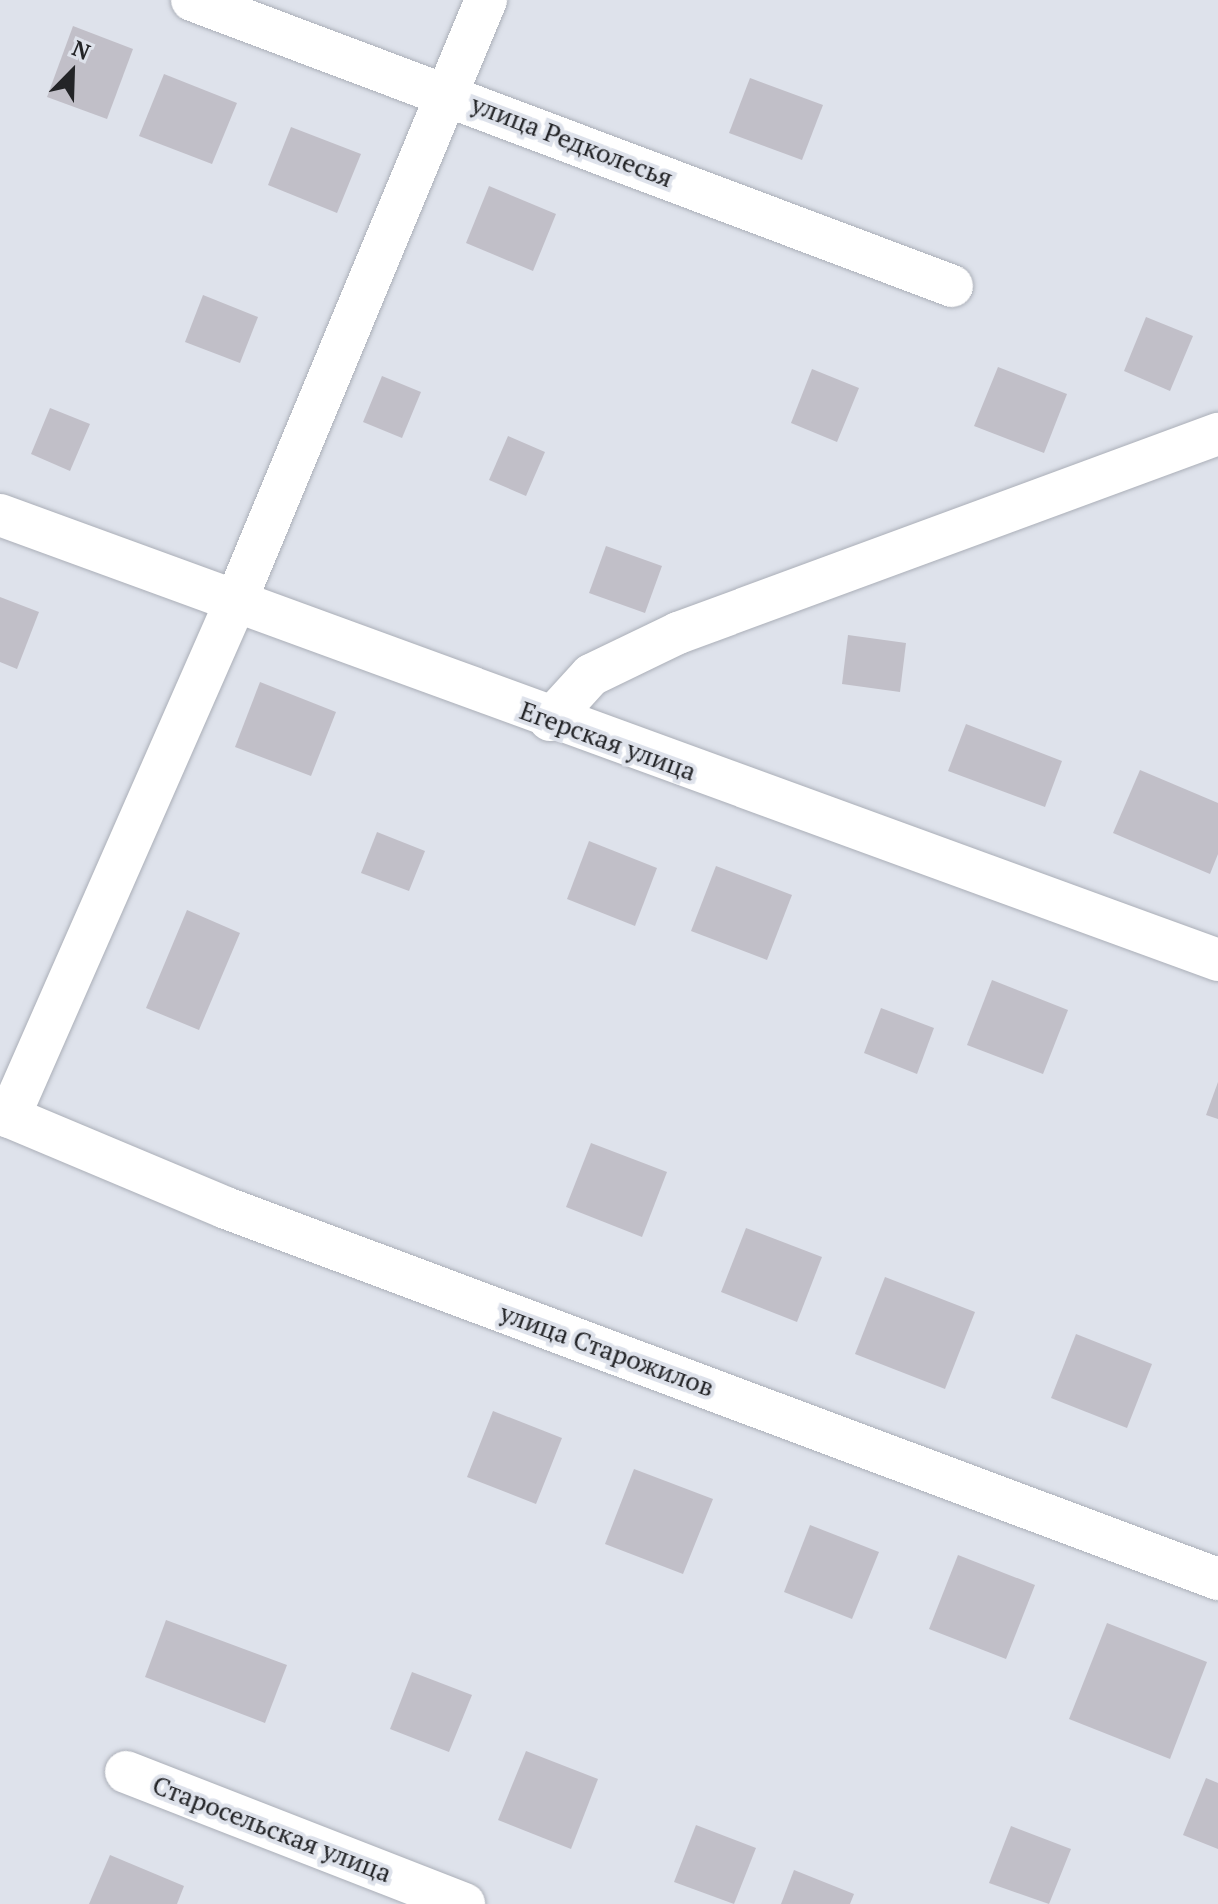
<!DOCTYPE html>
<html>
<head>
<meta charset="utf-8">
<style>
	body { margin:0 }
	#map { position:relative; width:1218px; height:1904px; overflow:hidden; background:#dee2eb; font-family:"PT Serif",serif }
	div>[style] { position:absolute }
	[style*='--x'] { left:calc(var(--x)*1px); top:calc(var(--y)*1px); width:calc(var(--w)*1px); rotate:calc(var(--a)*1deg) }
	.building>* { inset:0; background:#c1bfc8 }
	.roads { filter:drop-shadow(0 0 2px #abafb8) drop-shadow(0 0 2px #abafb8) }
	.street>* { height:42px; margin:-21px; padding:0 21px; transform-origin:21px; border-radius:21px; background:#fff }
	span { translate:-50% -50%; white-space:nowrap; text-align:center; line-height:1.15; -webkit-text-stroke:8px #dee2eb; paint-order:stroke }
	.street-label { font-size:26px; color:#232427 }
	.north { position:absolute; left:32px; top:32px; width:80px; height:80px; -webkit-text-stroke:6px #dee2eb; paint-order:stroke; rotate:23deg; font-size:22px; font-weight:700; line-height:32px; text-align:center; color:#232427 }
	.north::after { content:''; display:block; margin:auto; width:28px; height:36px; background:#232427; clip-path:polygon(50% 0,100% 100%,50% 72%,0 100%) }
</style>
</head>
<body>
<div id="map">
	<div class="building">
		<div style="clip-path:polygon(73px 26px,133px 49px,107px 119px,47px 97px)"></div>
		<div style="clip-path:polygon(164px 74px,237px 103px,212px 164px,139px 136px)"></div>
		<div style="clip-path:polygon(750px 78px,823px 105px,802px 160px,729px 133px)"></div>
		<div style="clip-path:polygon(291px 127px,361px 154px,337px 213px,268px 185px)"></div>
		<div style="clip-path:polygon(489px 186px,556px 214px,533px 271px,466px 243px)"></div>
		<div style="clip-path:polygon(203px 295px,258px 317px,240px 363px,185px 342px)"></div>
		<div style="clip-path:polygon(1146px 317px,1193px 336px,1170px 391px,1124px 371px)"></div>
		<div style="clip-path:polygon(998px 367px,1067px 394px,1044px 453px,974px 426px)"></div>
		<div style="clip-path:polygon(812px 369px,859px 388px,837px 442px,791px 423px)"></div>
		<div style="clip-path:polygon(382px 376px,421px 392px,402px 438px,363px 422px)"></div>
		<div style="clip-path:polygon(50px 408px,90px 424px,70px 471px,31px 454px)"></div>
		<div style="clip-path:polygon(508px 436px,545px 452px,526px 496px,489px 480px)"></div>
		<div style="clip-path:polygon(606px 546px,662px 566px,645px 613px,589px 593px)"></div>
		<div style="clip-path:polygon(0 597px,39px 612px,17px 669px,0 662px)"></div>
		<div style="clip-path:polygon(848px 635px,906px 643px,900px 692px,842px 684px)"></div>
		<div style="clip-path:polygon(260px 682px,336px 712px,311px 776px,235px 747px)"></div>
		<div style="clip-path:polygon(966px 724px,1062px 761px,1045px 807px,948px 771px)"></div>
		<div style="clip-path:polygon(1140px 770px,1218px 803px,1218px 854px,1210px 874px,1113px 833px)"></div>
		<div style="clip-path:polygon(377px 832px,425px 851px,409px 891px,361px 873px)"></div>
		<div style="clip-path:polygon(589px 841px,657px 868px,635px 926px,567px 899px)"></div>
		<div style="clip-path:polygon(716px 866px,792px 895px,767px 960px,691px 931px)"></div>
		<div style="clip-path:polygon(187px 910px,240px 933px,199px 1030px,146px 1008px)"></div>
		<div style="clip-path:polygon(992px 980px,1068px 1010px,1043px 1074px,967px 1045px)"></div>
		<div style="clip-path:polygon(881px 1008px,934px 1028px,917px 1074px,864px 1053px)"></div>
		<div style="clip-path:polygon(1218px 1082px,1218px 1119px,1206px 1115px)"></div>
		<div style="clip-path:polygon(591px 1143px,667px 1172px,642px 1237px,566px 1207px)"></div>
		<div style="clip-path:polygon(746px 1228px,822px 1257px,797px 1322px,721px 1292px)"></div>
		<div style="clip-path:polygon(885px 1277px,975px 1312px,945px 1389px,855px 1354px)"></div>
		<div style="clip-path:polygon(1076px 1334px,1152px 1364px,1127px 1428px,1051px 1398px)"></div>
		<div style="clip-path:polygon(493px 1411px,562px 1438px,536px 1504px,467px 1477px)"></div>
		<div style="clip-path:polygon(634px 1469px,713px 1499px,683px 1574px,605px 1544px)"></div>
		<div style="clip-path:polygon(810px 1525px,879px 1552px,852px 1619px,784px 1592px)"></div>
		<div style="clip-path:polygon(958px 1555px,1035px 1585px,1006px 1659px,929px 1629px)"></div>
		<div style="clip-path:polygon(166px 1620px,287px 1665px,265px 1723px,145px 1677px)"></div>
		<div style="clip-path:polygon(1107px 1623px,1207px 1662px,1170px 1759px,1069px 1719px)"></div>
		<div style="clip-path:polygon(412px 1672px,472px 1695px,449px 1752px,390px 1729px)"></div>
		<div style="clip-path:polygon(526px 1751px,598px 1779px,571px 1849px,498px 1820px)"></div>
		<div style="clip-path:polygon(1206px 1778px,1218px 1783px,1218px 1849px,1183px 1835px)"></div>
		<div style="clip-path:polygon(696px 1825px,756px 1848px,734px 1904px,674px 1882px)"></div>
		<div style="clip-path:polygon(1011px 1826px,1071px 1849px,1049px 1904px,989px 1883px)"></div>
		<div style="clip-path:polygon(110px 1855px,184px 1886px,177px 1904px,89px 1904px)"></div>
		<div style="clip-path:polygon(794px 1870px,854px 1894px,850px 1904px,781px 1904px)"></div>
	</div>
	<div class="roads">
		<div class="street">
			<div style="--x:192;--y:0;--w:812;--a:20.62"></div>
			<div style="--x:0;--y:515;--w:1297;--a:20.07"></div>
			<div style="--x:550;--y:720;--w:61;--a:-47.7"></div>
			<div style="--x:591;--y:675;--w:97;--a:-25.8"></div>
			<div style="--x:678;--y:633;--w:576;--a:-20.23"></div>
			<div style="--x:0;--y:1113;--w:245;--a:22.8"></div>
			<div style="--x:226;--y:1208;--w:1059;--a:20.51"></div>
			<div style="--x:9;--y:1117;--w:561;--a:-66.27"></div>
			<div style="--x:235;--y:603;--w:653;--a:-67.4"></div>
			<div style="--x:126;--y:1772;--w:363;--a:21.3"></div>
		</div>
	</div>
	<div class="street-label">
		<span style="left:572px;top:141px;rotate:21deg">улица Редколесья</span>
		<span style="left:608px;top:741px;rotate:20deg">Егерская улица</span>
		<span style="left:607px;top:1350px;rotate:20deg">улица Старожилов</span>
		<span style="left:272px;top:1829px;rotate:21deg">Старосельская улица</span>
	</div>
	<div class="north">N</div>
</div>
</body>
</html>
